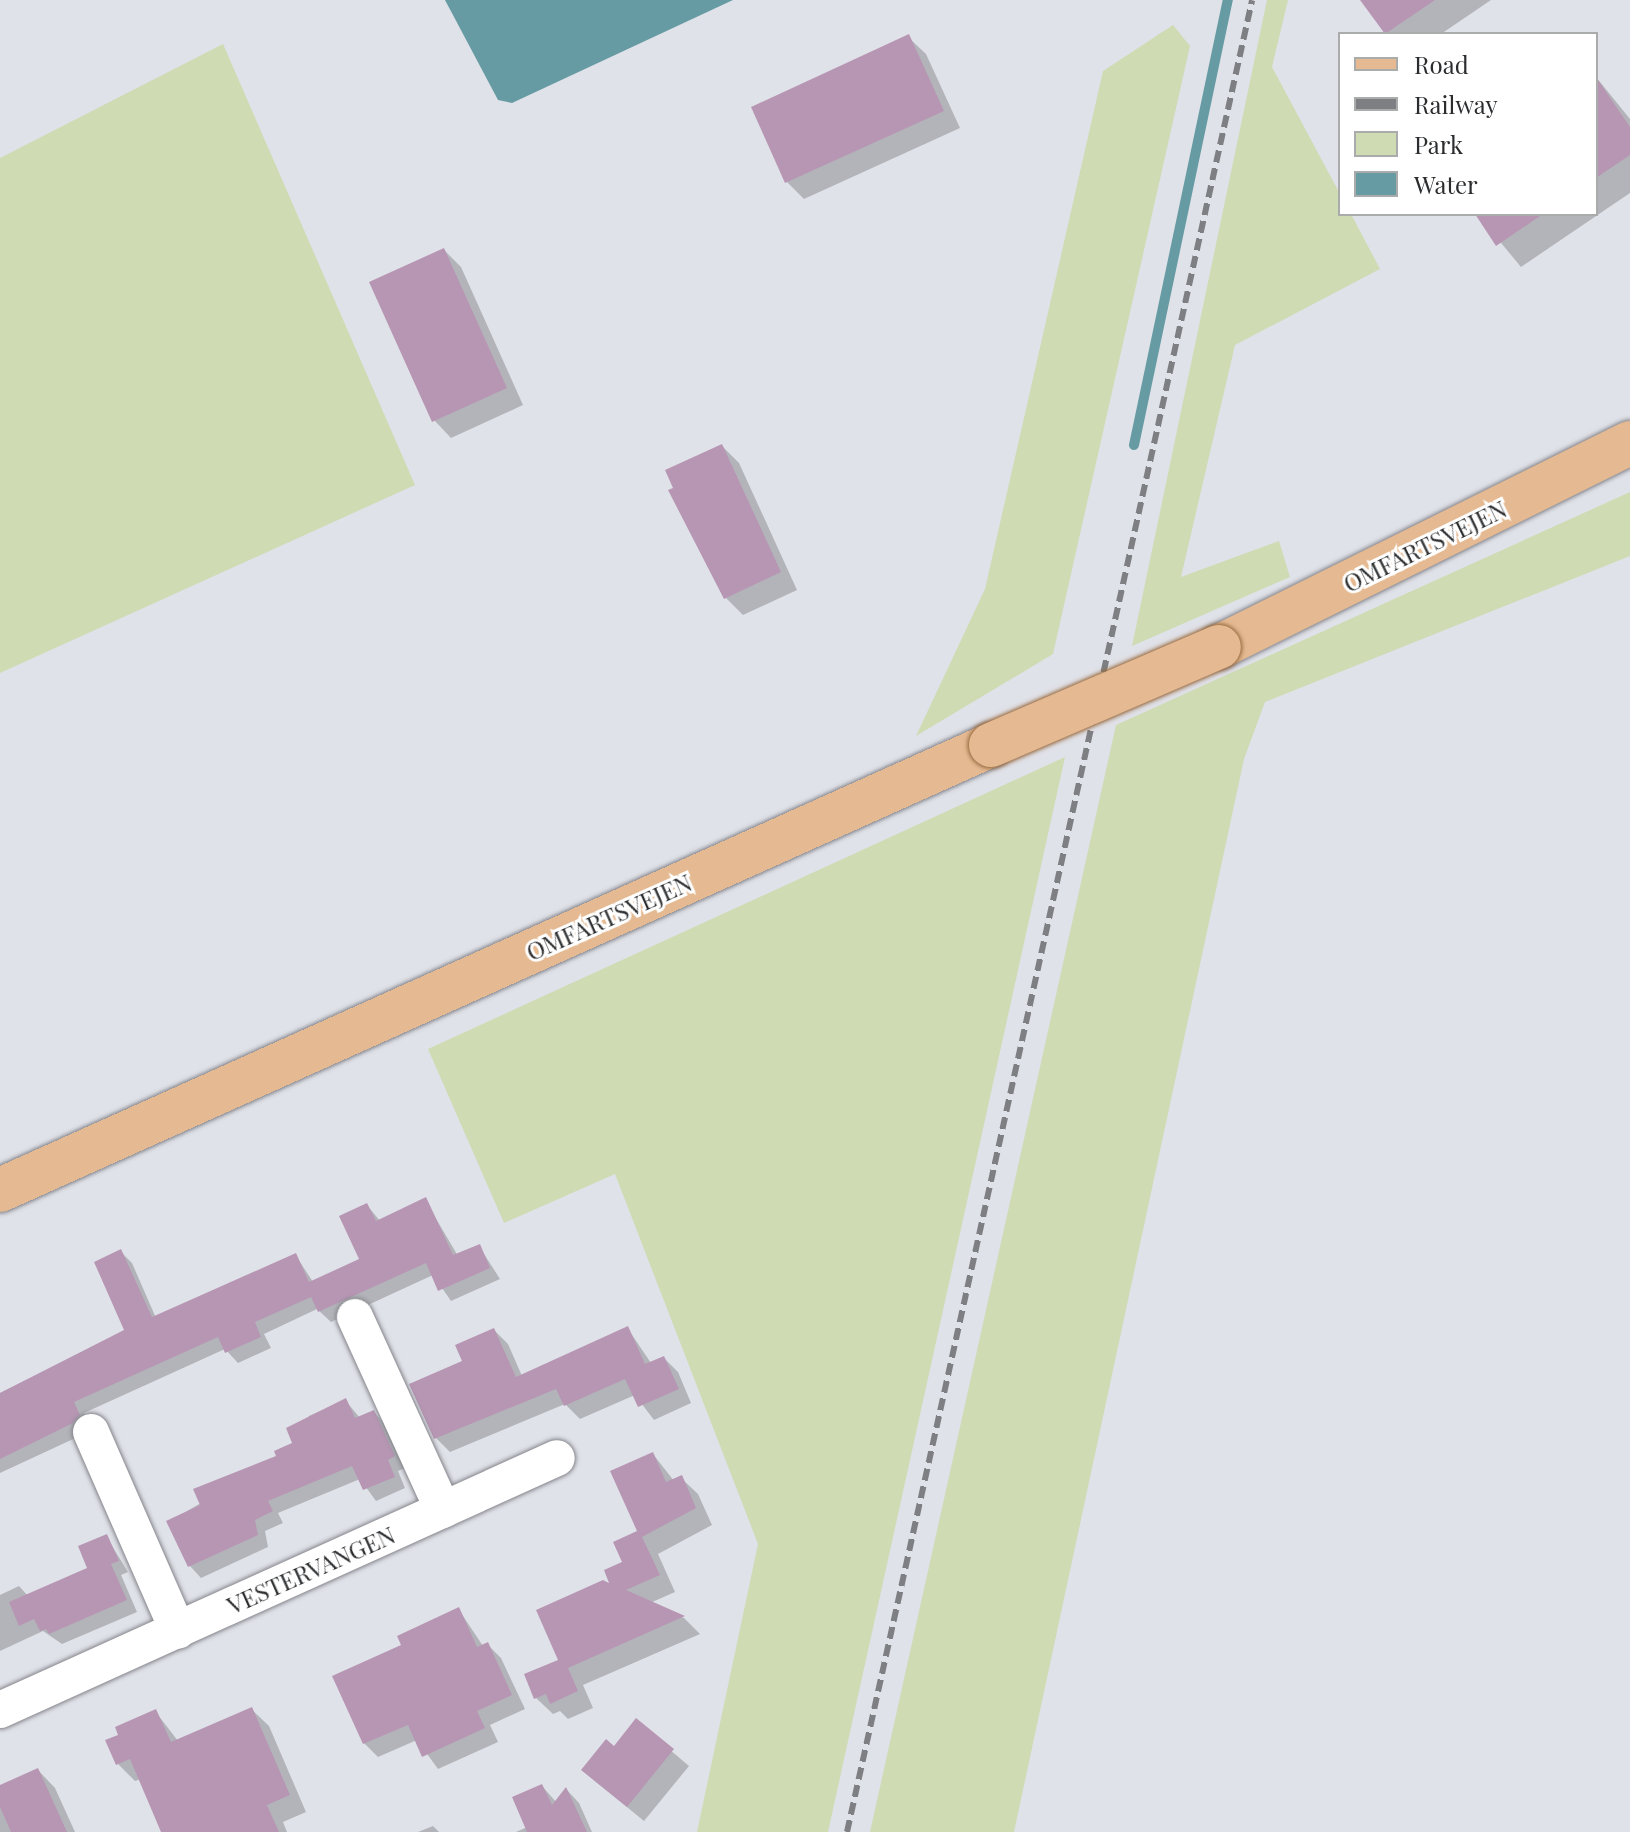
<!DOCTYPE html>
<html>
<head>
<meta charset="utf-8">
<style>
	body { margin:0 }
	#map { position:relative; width:1630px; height:1832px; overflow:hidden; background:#e0e2e9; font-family:"Playfair Display",serif }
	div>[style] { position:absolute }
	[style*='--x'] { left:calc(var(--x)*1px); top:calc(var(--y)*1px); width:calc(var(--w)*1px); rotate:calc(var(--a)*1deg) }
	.green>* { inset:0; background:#cedbb3 }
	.water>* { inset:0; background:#679ba3 }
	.shadow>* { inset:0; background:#0003 }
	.stream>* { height:10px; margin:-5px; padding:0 5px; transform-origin:5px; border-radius:5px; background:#679ba3 }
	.building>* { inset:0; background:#b796b3 }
	.roads { filter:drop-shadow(0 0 2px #84858b) drop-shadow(0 0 2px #84858b) }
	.minor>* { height:36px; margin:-18px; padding:0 18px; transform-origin:18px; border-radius:18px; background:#fff }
	.major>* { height:44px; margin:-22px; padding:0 22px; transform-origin:22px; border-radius:22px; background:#e5ba92 }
	.rail>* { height:6px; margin-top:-3px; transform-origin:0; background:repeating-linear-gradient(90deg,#7d7f83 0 12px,transparent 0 18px) }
	.bridges { filter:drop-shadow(0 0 2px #986a40) drop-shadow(0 0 2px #986a40) }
	.major-bridge>* { height:44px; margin:-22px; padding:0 22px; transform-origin:22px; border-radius:22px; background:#e5ba92 }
	span { translate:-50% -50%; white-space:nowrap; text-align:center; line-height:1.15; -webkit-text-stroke:6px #fff; paint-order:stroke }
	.street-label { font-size:24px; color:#2b2c2e }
	.legend { position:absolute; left:1338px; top:32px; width:260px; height:184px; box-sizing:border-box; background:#fff; border:2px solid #aaabab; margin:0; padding:10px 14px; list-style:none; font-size:24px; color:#2b2c2e }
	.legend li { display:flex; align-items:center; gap:16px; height:40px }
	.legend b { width:40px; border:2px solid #aaabab }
</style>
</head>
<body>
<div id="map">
	<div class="green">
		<div style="clip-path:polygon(1267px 0,1288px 0,1272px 67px,1340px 194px,1340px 214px,1351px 214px,1380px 269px,1235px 345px,1181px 577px,1279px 541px,1290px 577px,1132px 646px)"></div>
		<div style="clip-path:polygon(1173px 25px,1190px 46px,1053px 654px,916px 736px,985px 589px,1103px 71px)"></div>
		<div style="clip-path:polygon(223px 44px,415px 485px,0 673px,0 158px)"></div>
		<div style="clip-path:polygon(1630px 492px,1630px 556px,1265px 702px,1244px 759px,1014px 1832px,870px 1832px,1116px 725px)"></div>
		<div style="clip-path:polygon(1065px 757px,828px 1832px,697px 1832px,758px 1544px,615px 1174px,504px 1223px,428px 1049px)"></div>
	</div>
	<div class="water">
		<div style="clip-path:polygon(445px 0,733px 0,512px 103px,498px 100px)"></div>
	</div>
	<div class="shadow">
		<div style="clip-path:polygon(1363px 0,1491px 0,1441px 34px,1386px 34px)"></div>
		<div style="clip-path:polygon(908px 37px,926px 54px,960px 128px,804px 199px,787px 182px)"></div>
		<div style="clip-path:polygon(1596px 77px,1630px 119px,1630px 193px,1521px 267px,1477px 214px,1596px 214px)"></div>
		<div style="clip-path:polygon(444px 250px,461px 267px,523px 405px,451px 438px,434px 420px)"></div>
		<div style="clip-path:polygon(722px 446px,739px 463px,797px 590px,743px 615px,726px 598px)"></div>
		<div style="clip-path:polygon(425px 1200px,458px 1256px,479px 1246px,500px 1279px,451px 1301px,433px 1275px,331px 1322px,317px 1309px,264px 1334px,271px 1348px,238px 1363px,225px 1349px,84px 1413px,90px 1426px,84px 1434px,0 1473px,0 1393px,126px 1331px,121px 1252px,132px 1263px,156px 1318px,296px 1256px,313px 1282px,362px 1260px,367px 1205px,380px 1221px)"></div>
		<div style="clip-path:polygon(628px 1329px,651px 1363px,664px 1358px,678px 1372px,691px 1403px,654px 1420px,635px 1395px,580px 1419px,565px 1404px,450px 1452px,436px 1438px,465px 1362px,494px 1330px,508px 1344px,522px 1376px)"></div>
		<div style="clip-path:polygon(345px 1400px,360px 1418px,374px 1412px,385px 1424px,405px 1468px,398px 1471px,405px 1488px,376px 1501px,360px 1479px,278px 1513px,283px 1523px,265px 1531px,268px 1547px,201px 1578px,190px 1566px,169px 1522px,278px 1457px,295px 1445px,309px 1416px)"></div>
		<div style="clip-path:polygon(653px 1454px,674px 1481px,681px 1478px,698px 1494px,712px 1525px,658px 1554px,675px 1592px,650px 1603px,684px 1618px,700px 1634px,583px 1685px,593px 1708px,568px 1719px,560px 1711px,553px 1714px,536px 1698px,613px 1587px,640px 1532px)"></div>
		<div style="clip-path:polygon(106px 1536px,128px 1572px,121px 1575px,137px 1612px,62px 1644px,43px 1631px,0 1651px,0 1595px,19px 1586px,28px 1596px,90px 1569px)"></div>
		<div style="clip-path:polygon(459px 1610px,483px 1646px,487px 1644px,501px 1658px,525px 1709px,490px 1725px,498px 1742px,438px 1769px,417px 1740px,378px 1757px,364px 1743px,404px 1646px)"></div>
		<div style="clip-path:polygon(251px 1709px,269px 1726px,306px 1812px,283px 1822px,287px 1832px,166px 1832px,141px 1779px,135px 1781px,118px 1764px,155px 1711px,178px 1741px)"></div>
		<div style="clip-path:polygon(636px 1721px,689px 1766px,644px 1821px,595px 1781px)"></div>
		<div style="clip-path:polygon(38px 1770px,55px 1788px,75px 1832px,0 1832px,0 1788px)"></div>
		<div style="clip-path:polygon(542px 1786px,557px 1803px,567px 1790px,579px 1803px,592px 1832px,516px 1832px,527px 1827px)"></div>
		<div style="clip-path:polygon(433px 1826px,439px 1832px,418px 1832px)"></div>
	</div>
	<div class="stream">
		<div style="--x:1134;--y:445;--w:455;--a:-78.1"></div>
	</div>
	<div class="building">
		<div style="clip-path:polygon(1360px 0,1435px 0,1385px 34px)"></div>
		<div style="clip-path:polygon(909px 34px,944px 111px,785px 183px,751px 107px)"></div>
		<div style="clip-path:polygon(1596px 77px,1630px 127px,1630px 155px,1596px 178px)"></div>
		<div style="clip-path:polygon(1475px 214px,1543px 214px,1496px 246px)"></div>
		<div style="clip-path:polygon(444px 248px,507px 388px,432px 422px,369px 282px)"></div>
		<div style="clip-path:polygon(722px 444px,781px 572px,724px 599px,668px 490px,673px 488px,665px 470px)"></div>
		<div style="clip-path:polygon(426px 1197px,453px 1255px,480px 1244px,490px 1268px,438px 1291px,426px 1263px,318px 1312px,311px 1297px,255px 1322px,261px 1337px,225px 1353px,218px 1337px,74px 1402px,80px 1415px,73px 1423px,0 1459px,0 1393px,124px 1330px,94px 1262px,121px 1249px,152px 1317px,296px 1253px,309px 1282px,359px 1259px,339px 1216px,367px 1203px,376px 1221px)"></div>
		<div style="clip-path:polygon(628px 1326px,645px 1364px,664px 1356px,679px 1389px,638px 1407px,625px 1379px,564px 1406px,556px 1389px,434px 1439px,409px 1384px,462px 1361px,455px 1345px,494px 1328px,516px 1377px)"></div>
		<div style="clip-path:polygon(346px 1398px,355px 1418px,374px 1410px,395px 1456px,388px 1460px,395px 1477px,363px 1490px,352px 1466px,268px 1501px,273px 1511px,255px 1520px,258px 1535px,188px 1567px,166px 1521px,200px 1505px,193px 1489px,276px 1456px,274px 1451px,292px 1443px,286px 1428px)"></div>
		<div style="clip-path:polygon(653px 1452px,666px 1482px,682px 1475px,696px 1508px,642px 1537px,660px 1575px,626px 1590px,685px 1616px,568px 1668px,578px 1691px,550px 1704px,546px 1694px,534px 1699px,524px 1674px,558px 1660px,536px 1610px,603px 1580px,609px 1583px,604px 1570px,622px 1562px,613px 1542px,637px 1531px,610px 1471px)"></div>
		<div style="clip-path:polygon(107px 1534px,119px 1561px,111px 1564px,127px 1600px,49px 1634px,46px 1629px,40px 1631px,34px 1619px,19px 1626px,9px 1602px,87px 1568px,78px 1546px)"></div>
		<div style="clip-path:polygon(459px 1607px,477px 1647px,488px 1642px,512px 1695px,477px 1711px,485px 1728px,422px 1757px,408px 1725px,363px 1744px,332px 1676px,401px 1645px,397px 1636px)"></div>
		<div style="clip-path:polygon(252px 1707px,290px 1795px,267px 1805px,279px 1832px,161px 1832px,130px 1759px,116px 1765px,105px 1740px,118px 1735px,115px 1727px,156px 1709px,171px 1742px)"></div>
		<div style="clip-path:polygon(636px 1718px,674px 1749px,627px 1807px,581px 1770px,606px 1739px,614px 1746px)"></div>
		<div style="clip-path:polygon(38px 1768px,67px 1832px,11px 1832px,0 1807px,0 1785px)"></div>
		<div style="clip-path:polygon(542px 1784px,552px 1805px,566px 1787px,587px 1832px,527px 1832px,512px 1797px)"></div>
	</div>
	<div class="roads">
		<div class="minor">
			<div style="--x:355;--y:1317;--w:212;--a:65.5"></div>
			<div style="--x:91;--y:1432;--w:217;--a:66.4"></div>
			<div style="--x:0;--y:1710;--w:611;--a:-24.34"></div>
		</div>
		<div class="major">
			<div style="--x:1219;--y:647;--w:459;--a:-26.4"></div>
			<div style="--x:0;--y:1190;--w:1086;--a:-24.18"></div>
		</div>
	</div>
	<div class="rail">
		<div style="--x:847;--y:1832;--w:1876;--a:-77.53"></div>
	</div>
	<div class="bridges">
		<div class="major-bridge">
			<div style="--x:991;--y:745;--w:248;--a:-23.3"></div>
		</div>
	</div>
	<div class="street-label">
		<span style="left:1425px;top:546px;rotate:-26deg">OMFARTSVEJEN</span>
		<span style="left:609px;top:917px;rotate:-24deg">OMFARTSVEJEN</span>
		<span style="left:311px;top:1570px;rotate:-24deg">VESTERVANGEN</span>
	</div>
	<ul class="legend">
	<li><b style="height:10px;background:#e5ba92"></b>Road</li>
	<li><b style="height:10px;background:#7d7f83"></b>Railway</li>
	<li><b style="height:22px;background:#cedbb3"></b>Park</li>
	<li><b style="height:22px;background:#679ba3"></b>Water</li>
	</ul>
</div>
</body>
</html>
